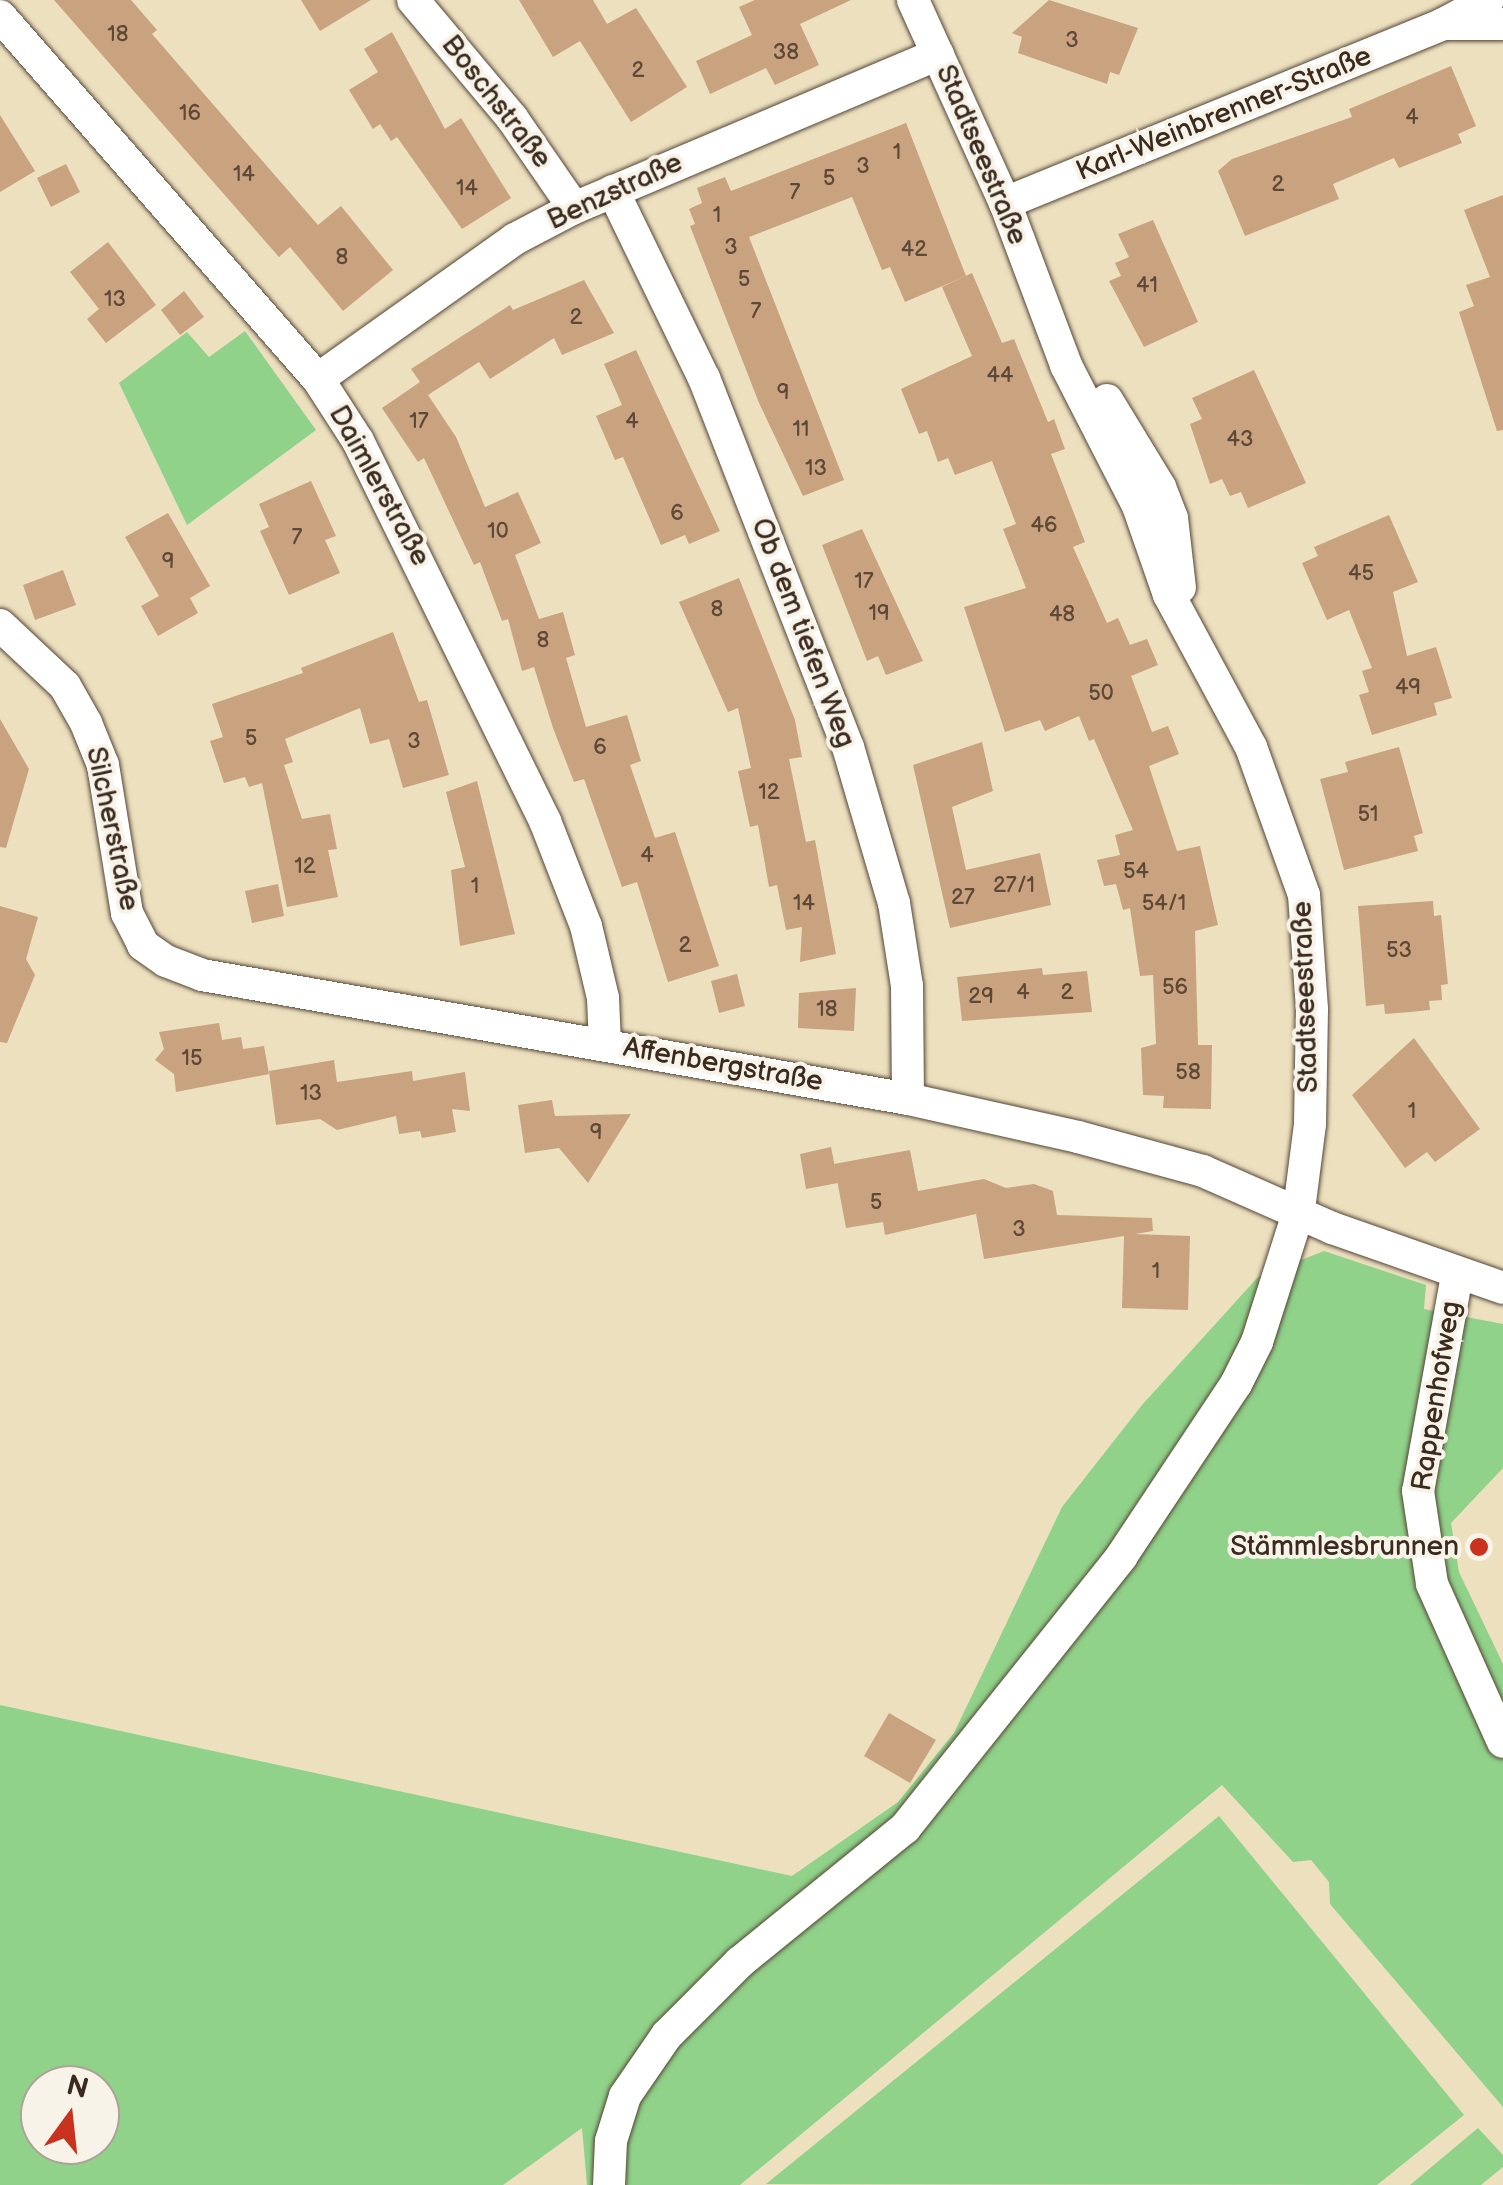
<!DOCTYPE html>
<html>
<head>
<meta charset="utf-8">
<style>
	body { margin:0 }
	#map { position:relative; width:1503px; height:2185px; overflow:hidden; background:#ece0bf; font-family:"Balsamiq Sans",sans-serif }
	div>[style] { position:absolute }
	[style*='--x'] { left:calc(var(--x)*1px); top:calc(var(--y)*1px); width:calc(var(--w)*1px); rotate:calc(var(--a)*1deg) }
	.green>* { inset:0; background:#90d28a }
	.building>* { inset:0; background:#c9a27f }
	.roads { filter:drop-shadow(0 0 2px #564536) drop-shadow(0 0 2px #564536) }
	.minor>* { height:32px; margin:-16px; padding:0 16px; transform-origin:16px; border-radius:16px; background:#fff }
	.dots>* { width:28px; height:28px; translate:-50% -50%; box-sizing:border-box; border:5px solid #f7f3e8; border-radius:50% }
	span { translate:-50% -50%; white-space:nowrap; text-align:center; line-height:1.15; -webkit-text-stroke:8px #f7f3e8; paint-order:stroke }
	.number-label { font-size:22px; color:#5e4836 }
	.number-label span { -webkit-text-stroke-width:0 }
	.street-label { font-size:28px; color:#3b2a1e }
	.poi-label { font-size:28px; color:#3b2a1e }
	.right { translate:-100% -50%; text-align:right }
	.north { position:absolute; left:20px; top:2065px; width:100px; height:100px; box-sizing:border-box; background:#f7f3e8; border:2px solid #aca397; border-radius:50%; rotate:15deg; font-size:28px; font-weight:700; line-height:40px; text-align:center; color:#3b2a1e }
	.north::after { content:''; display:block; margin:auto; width:35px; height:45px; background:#c8321e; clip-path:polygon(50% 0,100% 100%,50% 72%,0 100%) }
</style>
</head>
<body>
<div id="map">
	<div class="green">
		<div style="clip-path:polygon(245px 331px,316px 430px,187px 525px,119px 383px,187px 332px,209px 357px)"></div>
		<div style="clip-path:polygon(evenodd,1324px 1251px,1426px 1285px,1424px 1309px,1503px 1324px,1503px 1468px,1451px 1523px,1459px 1572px,1503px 1664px,1503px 2107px,1330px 1904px,1329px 1882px,1311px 1860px,1293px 1862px,1222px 1785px,740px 2185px,587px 2185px,582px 2128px,503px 2185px,0 2185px,0 1705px,792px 1876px,898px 1802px,954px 1733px,1062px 1507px,1142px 1405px,1258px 1277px,1324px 1251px,40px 2085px,100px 2085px,100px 2145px,40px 2145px,40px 2085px)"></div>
		<div style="clip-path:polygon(1219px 1816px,1464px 2115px,1377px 2185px,766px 2184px)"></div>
		<div style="clip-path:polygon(1478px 2128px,1503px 2155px,1503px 2167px,1481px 2185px,1410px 2185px)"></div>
	</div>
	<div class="building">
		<div style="clip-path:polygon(54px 0,131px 0,157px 30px,152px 34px,318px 225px,341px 206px,393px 270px,343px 311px,290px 247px,279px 257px)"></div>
		<div style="clip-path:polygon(301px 0,371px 0,320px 31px)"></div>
		<div style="clip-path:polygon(519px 0,593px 0,607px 24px,636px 8px,687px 87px,631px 122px,580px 41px,553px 57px)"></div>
		<div style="clip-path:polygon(755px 0,851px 0,800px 24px,819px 65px,775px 85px,766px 68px,710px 94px,696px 61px,752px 35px,739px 7px)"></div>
		<div style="clip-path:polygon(1049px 0,1138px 28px,1119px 75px,1110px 72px,1107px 84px,1018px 53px,1022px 37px,1012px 33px)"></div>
		<div style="clip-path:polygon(392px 32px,445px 129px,461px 118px,511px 198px,462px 229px,397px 137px,391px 141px,380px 124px,373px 129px,349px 90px,378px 72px,364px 49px)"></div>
		<div style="clip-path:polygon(1451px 66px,1476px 126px,1458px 134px,1462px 143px,1399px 168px,1394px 158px,1333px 184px,1339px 199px,1245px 236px,1218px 171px,1232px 159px,1352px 117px,1349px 109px)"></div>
		<div style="clip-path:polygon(0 115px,35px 171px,0 192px)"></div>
		<div style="clip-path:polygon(906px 123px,966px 276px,905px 302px,890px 267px,882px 270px,852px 197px,749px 237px,844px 480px,803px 496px,759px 403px,690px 226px,695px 224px,689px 209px,702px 203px,697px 188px,725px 177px,731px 191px)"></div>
		<div style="clip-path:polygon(66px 164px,80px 192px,51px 207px,37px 178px)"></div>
		<div style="clip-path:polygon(1503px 195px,1503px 430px,1497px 431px,1459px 312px,1474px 306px,1466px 285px,1490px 277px,1464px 210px)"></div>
		<div style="clip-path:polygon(1153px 220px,1198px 322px,1144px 347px,1109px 281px,1121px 276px,1115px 263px,1129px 257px,1118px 234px)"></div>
		<div style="clip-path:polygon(108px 242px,156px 305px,106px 343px,87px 319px,99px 309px,70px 272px)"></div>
		<div style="clip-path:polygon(972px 273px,1002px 343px,1014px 339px,1048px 422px,1054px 419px,1065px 449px,1051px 454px,1085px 542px,1073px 547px,1107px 623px,1118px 618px,1130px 645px,1147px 639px,1158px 665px,1131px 676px,1152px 732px,1168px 726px,1179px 754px,1149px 766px,1177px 851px,1200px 846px,1218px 925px,1195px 931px,1198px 1045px,1212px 1045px,1211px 1109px,1163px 1108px,1164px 1096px,1143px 1095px,1141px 1048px,1156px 1044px,1153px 975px,1140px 976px,1130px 908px,1123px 910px,1116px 884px,1104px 886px,1097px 860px,1120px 855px,1115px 835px,1133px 830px,1094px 739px,1089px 741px,1079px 716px,1045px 731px,1040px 720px,1005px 732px,964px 607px,1026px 588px,1003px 529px,1016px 524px,992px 461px,955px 475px,948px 458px,938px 462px,927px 431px,919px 434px,901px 389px,972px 356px,942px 287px)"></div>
		<div style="clip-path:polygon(584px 280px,614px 333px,562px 355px,554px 338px,490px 379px,479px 362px,428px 395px,456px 437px,485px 507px,518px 492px,541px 543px,515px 555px,539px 619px,563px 612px,575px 655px,566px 658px,586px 727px,627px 715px,641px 761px,630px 765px,655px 838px,675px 832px,719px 966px,668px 982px,637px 882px,622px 887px,584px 779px,574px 782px,553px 728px,534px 667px,522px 671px,508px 619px,502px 621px,480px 562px,474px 565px,424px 458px,418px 462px,382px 408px,420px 382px,411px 369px,510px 305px,513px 310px)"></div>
		<div style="clip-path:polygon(184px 291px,204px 317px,180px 335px,161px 310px)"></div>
		<div style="clip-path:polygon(636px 350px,720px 531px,689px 544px,685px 535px,661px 545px,623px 457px,615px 460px,596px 416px,622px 405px,604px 364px)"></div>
		<div style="clip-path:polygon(1254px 370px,1306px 483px,1248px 508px,1241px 492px,1230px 496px,1222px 479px,1210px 484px,1190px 424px,1202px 419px,1192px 398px)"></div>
		<div style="clip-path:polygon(311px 481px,336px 536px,325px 540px,340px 573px,289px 595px,260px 531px,269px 527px,259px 504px)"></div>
		<div style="clip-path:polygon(168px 513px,210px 586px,190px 598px,198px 613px,158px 636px,141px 606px,159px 596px,125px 537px)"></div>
		<div style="clip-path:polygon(1389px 515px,1418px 582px,1393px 592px,1407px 656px,1436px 647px,1452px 698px,1434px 703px,1437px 715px,1372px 735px,1359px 695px,1369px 692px,1362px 671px,1372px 668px,1349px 610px,1327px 620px,1302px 563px,1318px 556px,1314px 547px)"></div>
		<div style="clip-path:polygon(862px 529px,923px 661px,886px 675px,878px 656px,867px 661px,822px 545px)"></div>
		<div style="clip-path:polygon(63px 570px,76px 605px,35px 620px,23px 585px)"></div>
		<div style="clip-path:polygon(739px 578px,795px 720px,802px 757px,789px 759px,806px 842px,815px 840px,836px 954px,800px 962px,802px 927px,786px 930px,777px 885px,769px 887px,758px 825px,750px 827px,738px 771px,751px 768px,738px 708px,728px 712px,679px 602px)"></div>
		<div style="clip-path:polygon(393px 632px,419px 702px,427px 700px,449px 775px,403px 788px,389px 739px,370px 744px,360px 708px,285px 739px,293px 762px,284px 765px,302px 819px,330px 814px,337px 849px,328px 850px,338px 897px,287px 907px,262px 783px,249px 787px,245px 777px,224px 783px,210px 741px,223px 737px,212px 704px,303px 673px,301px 668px)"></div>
		<div style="clip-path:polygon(0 719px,29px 769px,6px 848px,0 847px)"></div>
		<div style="clip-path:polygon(982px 742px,993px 791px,952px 807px,966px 870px,1040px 853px,1051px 905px,950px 928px,913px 765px)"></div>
		<div style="clip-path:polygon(1399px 747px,1423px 833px,1414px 836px,1418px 851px,1344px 870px,1320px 779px,1348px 772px,1345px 762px)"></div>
		<div style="clip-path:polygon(477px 781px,515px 934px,460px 946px,451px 870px,465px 867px,446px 792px)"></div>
		<div style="clip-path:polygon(278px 884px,284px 916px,252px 923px,245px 891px)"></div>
		<div style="clip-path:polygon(1433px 901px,1434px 916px,1441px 915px,1448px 984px,1441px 985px,1442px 1000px,1429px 1001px,1430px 1010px,1410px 1012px,1385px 1014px,1384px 1004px,1366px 1006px,1358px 906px)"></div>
		<div style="clip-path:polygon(0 906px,38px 917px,26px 959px,35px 975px,7px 1043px,0 1042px)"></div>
		<div style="clip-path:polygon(1042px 968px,1043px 975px,1087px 971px,1092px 1012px,962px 1021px,957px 977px)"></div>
		<div style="clip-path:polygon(737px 974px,745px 1006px,719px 1013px,711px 981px)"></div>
		<div style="clip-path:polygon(856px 988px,854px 1031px,798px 1028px,799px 993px)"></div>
		<div style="clip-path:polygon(219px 1023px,222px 1040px,241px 1037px,243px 1049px,264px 1046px,269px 1074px,176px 1092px,174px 1074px,155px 1060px,164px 1049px,159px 1032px)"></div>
		<div style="clip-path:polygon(1414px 1038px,1480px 1129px,1435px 1162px,1427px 1152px,1405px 1168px,1352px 1095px)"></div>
		<div style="clip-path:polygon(334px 1060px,337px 1082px,412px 1071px,413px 1081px,465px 1072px,470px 1111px,452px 1109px,456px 1132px,422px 1138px,420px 1131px,399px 1134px,396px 1116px,337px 1130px,320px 1119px,276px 1125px,269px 1071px)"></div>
		<div style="clip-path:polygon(552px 1100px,555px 1116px,631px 1114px,588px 1183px,559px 1148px,525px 1153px,518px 1105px)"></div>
		<div style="clip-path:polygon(831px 1147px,838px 1183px,806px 1189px,800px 1154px)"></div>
		<div style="clip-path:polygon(910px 1150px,918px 1191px,984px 1179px,1006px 1188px,1034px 1184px,1053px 1191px,1057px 1215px,1152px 1218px,1153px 1231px,1135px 1234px,1190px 1236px,1188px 1310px,1122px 1308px,1124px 1236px,984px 1259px,976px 1214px,885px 1235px,883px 1222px,846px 1228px,834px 1164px)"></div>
		<div style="clip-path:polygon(889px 1713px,936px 1740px,910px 1783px,864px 1756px)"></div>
	</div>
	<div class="roads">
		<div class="minor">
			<div style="--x:413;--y:0;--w:154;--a:50"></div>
			<div style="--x:512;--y:118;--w:109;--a:55.4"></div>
			<div style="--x:1488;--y:0;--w:51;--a:151.9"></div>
			<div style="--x:1443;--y:24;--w:60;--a:0"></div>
			<div style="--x:0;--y:16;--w:483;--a:48.8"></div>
			<div style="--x:318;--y:379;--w:74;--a:57.2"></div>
			<div style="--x:358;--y:441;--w:424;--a:63.8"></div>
			<div style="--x:545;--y:821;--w:113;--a:68.7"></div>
			<div style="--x:586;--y:926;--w:74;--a:76.7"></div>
			<div style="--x:603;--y:998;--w:45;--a:87.5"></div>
			<div style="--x:613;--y:191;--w:208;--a:64.1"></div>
			<div style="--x:704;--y:378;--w:396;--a:68.7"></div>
			<div style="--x:848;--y:747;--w:163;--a:73.6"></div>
			<div style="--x:894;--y:903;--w:84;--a:81.1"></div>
			<div style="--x:907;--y:986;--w:113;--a:89.5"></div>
			<div style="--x:1005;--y:203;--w:473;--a:-22.2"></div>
			<div style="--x:318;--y:379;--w:242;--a:-35.4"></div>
			<div style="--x:515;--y:239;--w:67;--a:-27.7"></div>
			<div style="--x:574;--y:208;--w:395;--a:-22.9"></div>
			<div style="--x:1107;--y:400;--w:102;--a:58.7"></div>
			<div style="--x:1160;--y:487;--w:33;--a:69"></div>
			<div style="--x:1172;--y:518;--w:70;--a:83.5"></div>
			<div style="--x:0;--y:625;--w:89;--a:43.2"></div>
			<div style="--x:65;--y:686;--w:43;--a:60.4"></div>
			<div style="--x:86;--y:723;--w:45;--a:68"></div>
			<div style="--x:103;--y:765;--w:150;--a:80.8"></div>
			<div style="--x:127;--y:913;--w:36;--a:63"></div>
			<div style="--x:143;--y:945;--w:28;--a:35"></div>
			<div style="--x:166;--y:961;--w:39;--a:21"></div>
			<div style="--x:202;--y:975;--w:717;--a:9.96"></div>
			<div style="--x:908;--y:1099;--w:174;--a:12.6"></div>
			<div style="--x:1078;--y:1137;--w:130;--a:15.2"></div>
			<div style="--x:1203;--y:1171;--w:141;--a:23.8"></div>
			<div style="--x:1332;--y:1228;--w:181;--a:19.3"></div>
			<div style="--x:1457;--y:1275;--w:219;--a:100.2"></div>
			<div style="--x:1418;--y:1491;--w:94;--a:81.4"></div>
			<div style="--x:1432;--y:1584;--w:173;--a:65.8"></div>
			<div style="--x:609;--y:2185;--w:44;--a:-87.4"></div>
			<div style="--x:611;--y:2141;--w:47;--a:-72.7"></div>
			<div style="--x:625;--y:2096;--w:74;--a:-55.5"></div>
			<div style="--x:667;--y:2035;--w:103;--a:-45"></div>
			<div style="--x:740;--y:1962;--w:213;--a:-39.1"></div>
			<div style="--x:905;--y:1828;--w:347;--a:-51.4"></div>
			<div style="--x:1121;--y:1557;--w:208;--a:-56.4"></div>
			<div style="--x:1236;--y:1384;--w:47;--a:-63.4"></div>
			<div style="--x:1257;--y:1342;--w:139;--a:-72.3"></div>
			<div style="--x:1299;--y:1210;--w:87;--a:-82.7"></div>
			<div style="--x:1310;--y:1124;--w:115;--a:-89"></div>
			<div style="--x:1312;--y:1009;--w:114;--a:-94"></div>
			<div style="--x:1304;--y:895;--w:157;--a:-109.7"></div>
			<div style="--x:1251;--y:747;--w:173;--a:-118.3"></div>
			<div style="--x:1169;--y:595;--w:94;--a:-109.2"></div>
			<div style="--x:1138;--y:506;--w:158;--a:-117.1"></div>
			<div style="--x:1066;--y:365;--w:173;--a:-110.6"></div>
			<div style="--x:1005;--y:203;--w:223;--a:-114.4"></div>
		</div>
	</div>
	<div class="dots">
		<div style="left:1479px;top:1547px;background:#c8321e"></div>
	</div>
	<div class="number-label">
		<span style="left:118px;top:35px">18</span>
		<span style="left:1072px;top:41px">3</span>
		<span style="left:786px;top:53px">38</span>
		<span style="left:638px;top:71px">2</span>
		<span style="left:190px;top:114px">16</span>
		<span style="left:1412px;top:118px">4</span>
		<span style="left:897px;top:153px">1</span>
		<span style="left:863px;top:167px">3</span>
		<span style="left:244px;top:175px">14</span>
		<span style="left:829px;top:179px">5</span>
		<span style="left:1278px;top:185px">2</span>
		<span style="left:467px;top:189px">14</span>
		<span style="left:795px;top:193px">7</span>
		<span style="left:717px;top:216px">1</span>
		<span style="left:731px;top:248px">3</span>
		<span style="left:914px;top:250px">42</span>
		<span style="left:342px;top:258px">8</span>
		<span style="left:744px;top:280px">5</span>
		<span style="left:1147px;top:286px">41</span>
		<span style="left:115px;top:300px">13</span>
		<span style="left:756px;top:312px">7</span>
		<span style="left:576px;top:318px">2</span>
		<span style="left:1000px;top:376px">44</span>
		<span style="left:783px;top:393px">9</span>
		<span style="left:419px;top:422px">17</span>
		<span style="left:632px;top:422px">4</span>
		<span style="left:801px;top:430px">11</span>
		<span style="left:1240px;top:440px">43</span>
		<span style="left:816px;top:469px">13</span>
		<span style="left:677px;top:514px">6</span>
		<span style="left:1044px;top:526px">46</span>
		<span style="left:498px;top:532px">10</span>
		<span style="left:297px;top:538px">7</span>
		<span style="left:168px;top:562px">9</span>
		<span style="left:1361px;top:574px">45</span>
		<span style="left:864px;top:582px">17</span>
		<span style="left:717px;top:610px">8</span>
		<span style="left:879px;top:614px">19</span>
		<span style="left:1062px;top:615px">48</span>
		<span style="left:543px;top:641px">8</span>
		<span style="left:1408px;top:688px">49</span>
		<span style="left:1101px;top:694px">50</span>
		<span style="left:251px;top:739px">5</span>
		<span style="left:414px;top:742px">3</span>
		<span style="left:600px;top:748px">6</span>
		<span style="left:769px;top:793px">12</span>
		<span style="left:1368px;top:815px">51</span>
		<span style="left:647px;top:856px">4</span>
		<span style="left:305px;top:867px">12</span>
		<span style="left:1136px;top:872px">54</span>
		<span style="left:1014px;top:886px">27/1</span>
		<span style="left:475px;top:887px">1</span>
		<span style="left:963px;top:898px">27</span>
		<span style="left:804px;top:904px">14</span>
		<span style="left:1164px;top:904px">54/1</span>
		<span style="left:685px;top:946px">2</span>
		<span style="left:1399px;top:951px">53</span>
		<span style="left:1175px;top:988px">56</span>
		<span style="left:1023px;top:993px">4</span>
		<span style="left:1067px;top:993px">2</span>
		<span style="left:981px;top:997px">29</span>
		<span style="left:827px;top:1010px">18</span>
		<span style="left:192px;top:1059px">15</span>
		<span style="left:1188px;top:1073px">58</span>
		<span style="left:311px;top:1094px">13</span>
		<span style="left:1412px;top:1112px">1</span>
		<span style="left:596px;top:1133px">9</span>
		<span style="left:876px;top:1203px">5</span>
		<span style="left:1019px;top:1230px">3</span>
		<span style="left:1156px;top:1272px">1</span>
	</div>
	<div class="street-label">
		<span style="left:496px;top:102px;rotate:52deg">Boschstraße</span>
		<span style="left:1224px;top:114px;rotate:-22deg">Karl-Weinbrenner-Straße</span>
		<span style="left:981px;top:155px;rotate:67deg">Stadtseestraße</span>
		<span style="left:615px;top:192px;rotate:-25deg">Benzstraße</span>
		<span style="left:379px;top:486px;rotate:61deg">Daimlerstraße</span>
		<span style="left:803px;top:633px;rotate:69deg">Ob dem tiefen Weg</span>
		<span style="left:112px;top:829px;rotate:78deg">Silcherstraße</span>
		<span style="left:1306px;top:997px;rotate:-92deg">Stadtseestraße</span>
		<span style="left:723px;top:1065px;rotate:10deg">Affenbergstraße</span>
		<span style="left:1437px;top:1396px;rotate:-81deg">Rappenhofweg</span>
	</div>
	<div class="poi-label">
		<span class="right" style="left:1459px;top:1547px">Stämmlesbrunnen</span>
	</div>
	<div class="north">N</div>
</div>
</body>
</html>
